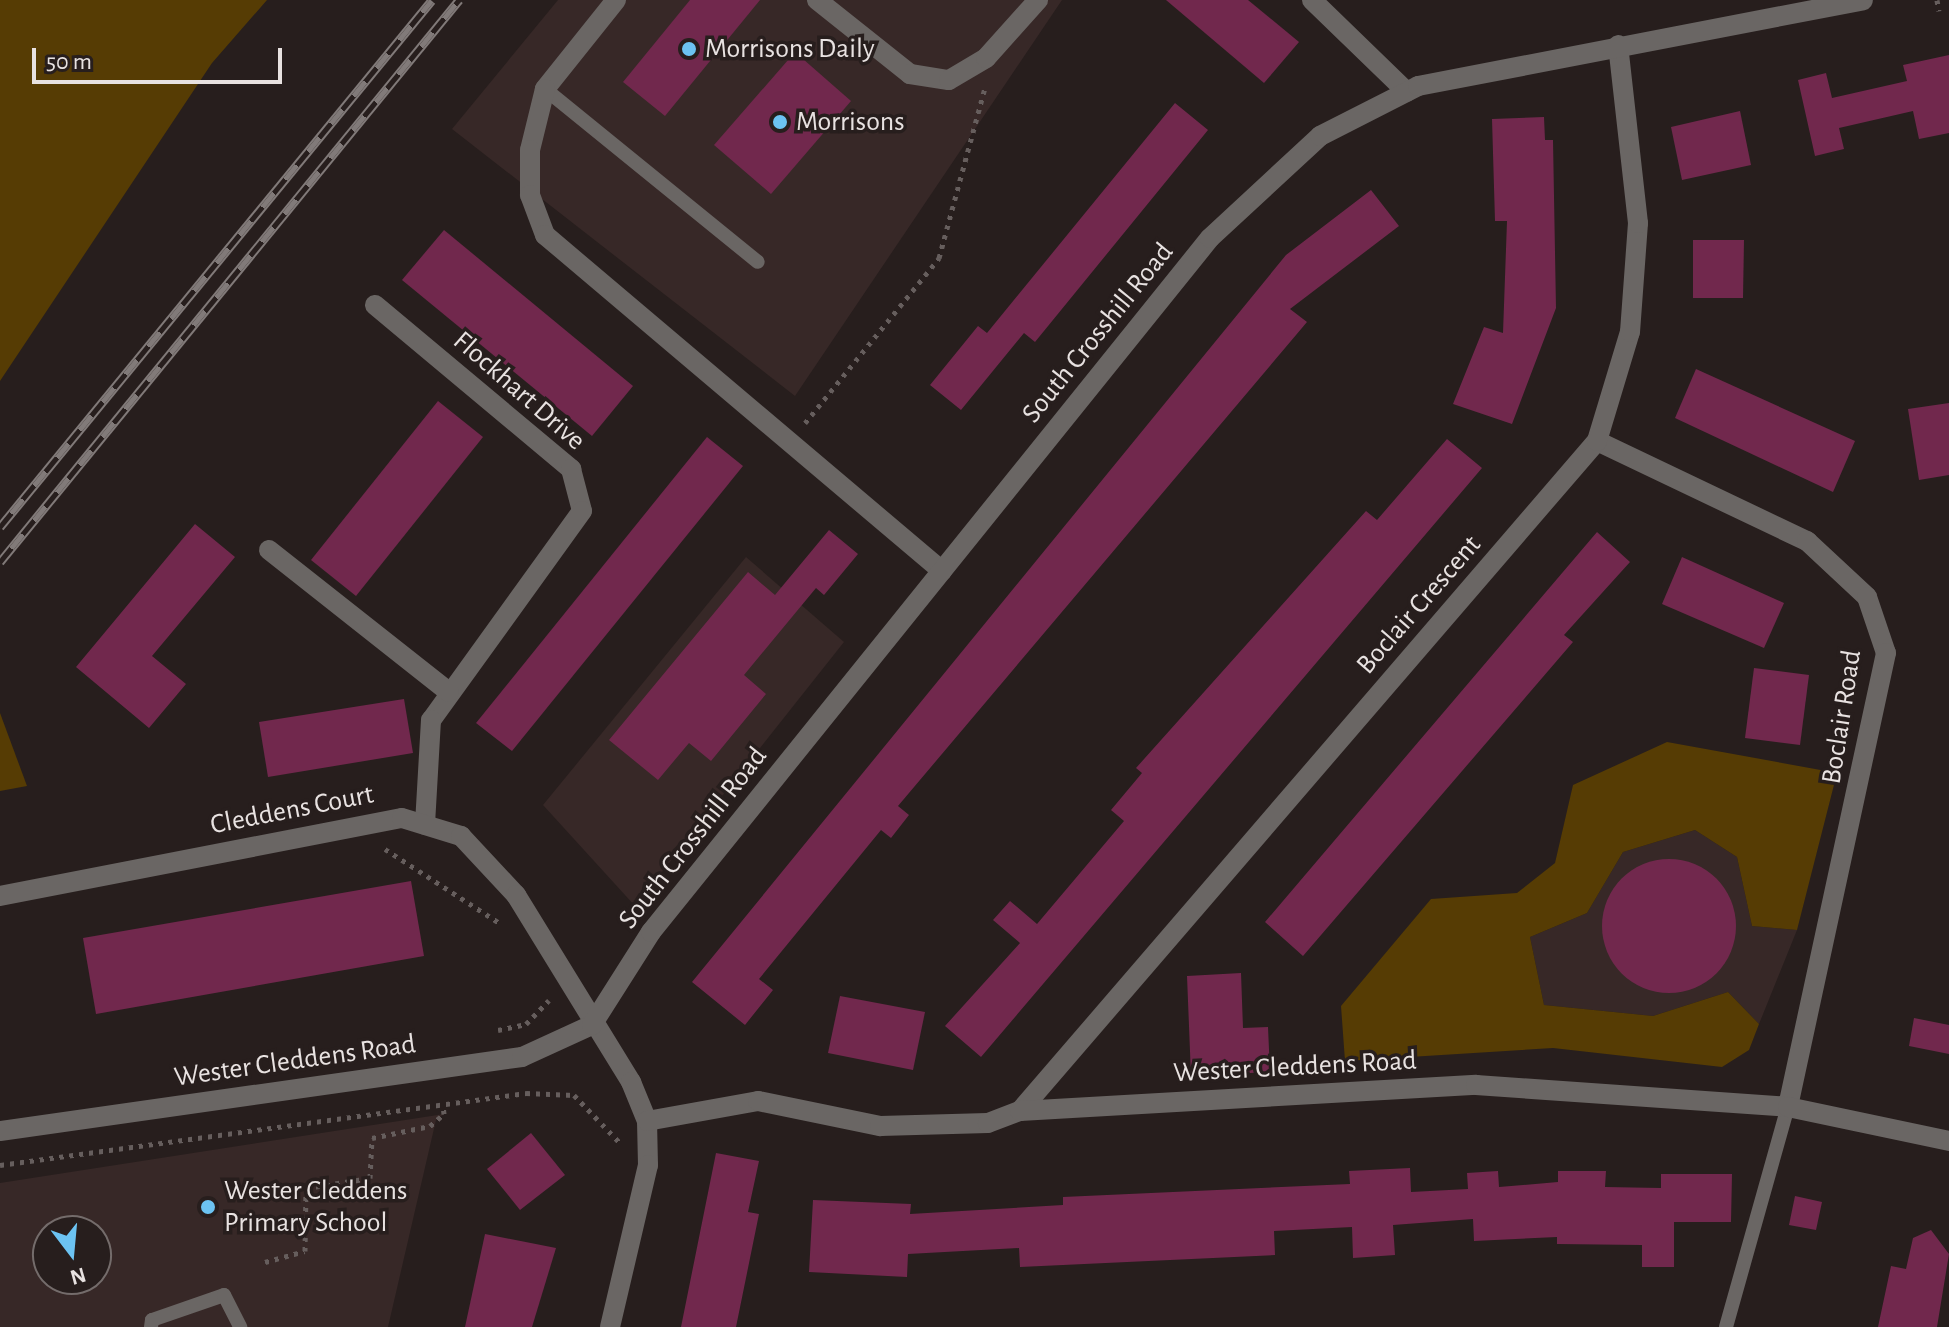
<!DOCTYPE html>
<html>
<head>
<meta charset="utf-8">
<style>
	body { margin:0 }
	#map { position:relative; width:1949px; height:1327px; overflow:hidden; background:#271e1d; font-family:"Alegreya Sans",sans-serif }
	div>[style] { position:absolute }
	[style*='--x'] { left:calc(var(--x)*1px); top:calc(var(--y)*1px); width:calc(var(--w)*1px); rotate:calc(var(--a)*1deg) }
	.built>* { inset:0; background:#372827 }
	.green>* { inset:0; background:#563c04 }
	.building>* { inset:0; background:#71284d }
	.round { border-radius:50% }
	.path>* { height:5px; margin-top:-2.5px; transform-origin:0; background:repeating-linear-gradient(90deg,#665e5d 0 4px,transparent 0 10px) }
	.service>* { height:14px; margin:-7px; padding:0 7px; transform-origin:7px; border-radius:7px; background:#6a6664 }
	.minor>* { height:20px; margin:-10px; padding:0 10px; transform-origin:10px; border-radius:10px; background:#6a6664 }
	.tertiary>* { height:20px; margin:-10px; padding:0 10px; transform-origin:10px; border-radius:10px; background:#6a6664 }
	.rail>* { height:9px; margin-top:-4.5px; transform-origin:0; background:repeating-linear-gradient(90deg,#271e1d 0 18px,#817a79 0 36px); box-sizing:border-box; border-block:2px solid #817a79 }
	.dots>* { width:22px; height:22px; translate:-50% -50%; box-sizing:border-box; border:4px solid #271e1d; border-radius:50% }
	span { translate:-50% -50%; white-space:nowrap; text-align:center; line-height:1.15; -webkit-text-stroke:7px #271e1d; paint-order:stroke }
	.poi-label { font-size:28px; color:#e8e2e1 }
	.left { translate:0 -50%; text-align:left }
	.street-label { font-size:28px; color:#e8e2e1 }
	.north { position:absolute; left:32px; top:1215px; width:80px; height:80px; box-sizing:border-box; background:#271e1d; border:2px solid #746c6b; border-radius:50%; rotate:164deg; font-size:22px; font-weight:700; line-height:32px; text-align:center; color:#e8e2e1 }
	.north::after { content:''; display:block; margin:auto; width:28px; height:36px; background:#6cc3f2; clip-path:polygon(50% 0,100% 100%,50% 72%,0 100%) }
	.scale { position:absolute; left:32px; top:48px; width:250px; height:36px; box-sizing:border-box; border:4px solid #e8e2e1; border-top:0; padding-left:10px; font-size:24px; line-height:28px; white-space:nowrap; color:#e8e2e1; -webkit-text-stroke:6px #271e1d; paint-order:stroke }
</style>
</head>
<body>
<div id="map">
	<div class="built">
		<div style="clip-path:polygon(558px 0,1062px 0,795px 396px,452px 129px)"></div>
		<div style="clip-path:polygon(746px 557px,844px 642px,635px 906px,543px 805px)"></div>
		<div style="clip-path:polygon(1695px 830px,1737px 857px,1752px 926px,1797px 930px,1759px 1024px,1728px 992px,1653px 1016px,1544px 1005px,1530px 937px,1587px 913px,1623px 852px)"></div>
		<div style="clip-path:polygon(evenodd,444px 1114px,436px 1120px,388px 1327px,0 1327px,0 1183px,444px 1114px,48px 1231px,96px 1231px,96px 1279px,48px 1279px,48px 1231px)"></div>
	</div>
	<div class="green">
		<div style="clip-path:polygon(0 0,267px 0,212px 63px,0 381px)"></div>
		<div style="clip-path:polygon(0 713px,27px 786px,0 791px)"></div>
		<div style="clip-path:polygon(1667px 742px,1837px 773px,1797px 930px,1752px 926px,1737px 857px,1695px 830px,1623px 852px,1587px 913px,1530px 937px,1544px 1005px,1653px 1016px,1728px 992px,1759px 1024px,1749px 1050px,1722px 1067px,1553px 1048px,1345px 1061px,1341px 1006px,1431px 899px,1517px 893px,1555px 863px,1573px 785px)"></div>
	</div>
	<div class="building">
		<div style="clip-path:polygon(690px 0,760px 0,665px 116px,623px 82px)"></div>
		<div style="clip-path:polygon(1166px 0,1248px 0,1299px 42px,1264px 83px)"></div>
		<div style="clip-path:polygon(795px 52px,851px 101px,771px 194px,714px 145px)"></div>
		<div style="clip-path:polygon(1949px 55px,1949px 133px,1919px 139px,1913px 111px,1839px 128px,1844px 149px,1815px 156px,1798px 80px,1826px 73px,1832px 98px,1907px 81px,1903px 65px)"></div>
		<div style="clip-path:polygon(1175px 103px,1208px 130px,1035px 342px,1024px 333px,961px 410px,930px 385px,978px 326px,987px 333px)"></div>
		<div style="clip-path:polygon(1740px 111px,1751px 165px,1682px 180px,1671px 127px)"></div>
		<div style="clip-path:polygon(1544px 117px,1545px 140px,1553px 140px,1556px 308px,1512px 424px,1453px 404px,1484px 327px,1503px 333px,1507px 221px,1495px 221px,1492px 119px)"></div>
		<div style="clip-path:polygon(1371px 190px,1399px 226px,1290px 309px,1307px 322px,898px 806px,909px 815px,891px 838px,881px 830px,759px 979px,773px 990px,745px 1025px,692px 982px,1286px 255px)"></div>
		<div style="clip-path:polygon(444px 230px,633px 386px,592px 436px,402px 280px)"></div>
		<div style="clip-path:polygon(1693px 240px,1744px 240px,1743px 298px,1693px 298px)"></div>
		<div style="clip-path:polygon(1696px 369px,1855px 441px,1833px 492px,1675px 418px)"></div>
		<div style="clip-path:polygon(438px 401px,483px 437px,356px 596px,311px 560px)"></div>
		<div style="clip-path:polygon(1949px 403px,1949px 475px,1919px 480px,1908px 409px)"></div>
		<div style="clip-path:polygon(707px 437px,743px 466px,512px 751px,476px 723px)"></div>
		<div style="clip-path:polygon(1447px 439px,1482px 468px,981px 1057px,945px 1026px,1020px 943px,993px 920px,1010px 901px,1037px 924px,1124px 821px,1111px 810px,1142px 773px,1136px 768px,1366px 511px,1377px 520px)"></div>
		<div style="clip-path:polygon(195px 524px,235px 557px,152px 656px,186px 684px,149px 728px,76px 667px)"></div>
		<div style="clip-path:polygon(829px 530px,858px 554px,824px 595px,816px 588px,744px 675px,766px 694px,711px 761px,689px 743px,658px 780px,609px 740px,748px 572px,775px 595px)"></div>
		<div style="clip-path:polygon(1597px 532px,1630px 562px,1564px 635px,1573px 642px,1303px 956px,1265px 922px)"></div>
		<div style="clip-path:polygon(1682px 557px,1784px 603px,1764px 648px,1662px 604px)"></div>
		<div style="clip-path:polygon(1754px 668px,1809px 675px,1800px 745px,1745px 738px)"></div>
		<div style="clip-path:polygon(404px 699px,413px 753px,268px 777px,259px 722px)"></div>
		<div class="round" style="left:1602px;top:859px;width:134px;height:134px"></div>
		<div style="clip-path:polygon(411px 881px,424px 956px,96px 1014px,83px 938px)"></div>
		<div style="clip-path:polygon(1241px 973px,1243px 1028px,1268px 1027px,1270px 1072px,1191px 1076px,1187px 976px)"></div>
		<div style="clip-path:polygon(840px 996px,925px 1012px,913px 1070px,828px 1053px)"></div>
		<div style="clip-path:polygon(1914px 1018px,1949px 1025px,1949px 1054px,1909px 1046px)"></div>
		<div style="clip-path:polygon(531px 1133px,565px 1175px,520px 1210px,487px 1169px)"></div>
		<div style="clip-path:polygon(716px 1153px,759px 1161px,748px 1212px,759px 1214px,736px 1327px,681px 1327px)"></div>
		<div style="clip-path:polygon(1410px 1168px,1411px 1192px,1468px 1189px,1467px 1173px,1498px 1171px,1499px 1187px,1558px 1182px,1558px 1171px,1606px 1171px,1605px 1187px,1661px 1188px,1661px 1174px,1732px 1174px,1731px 1222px,1674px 1222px,1674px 1267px,1642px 1267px,1642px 1245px,1557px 1244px,1557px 1237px,1474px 1241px,1473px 1219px,1393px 1225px,1395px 1255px,1353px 1258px,1352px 1227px,1274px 1231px,1275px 1255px,1020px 1267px,1019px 1248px,908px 1254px,907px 1277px,809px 1272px,813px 1200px,911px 1204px,910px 1214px,1063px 1205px,1063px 1197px,1350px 1184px,1349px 1171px)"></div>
		<div style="clip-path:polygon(1795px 1196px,1822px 1202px,1816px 1230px,1789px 1225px)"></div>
		<div style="clip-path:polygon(1931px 1230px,1949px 1254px,1937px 1327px,1878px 1327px,1891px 1266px,1906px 1269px,1913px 1238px)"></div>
		<div style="clip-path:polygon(485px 1234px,556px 1248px,532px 1327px,465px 1327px)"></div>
	</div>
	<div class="path">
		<div style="--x:1937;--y:0;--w:11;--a:80"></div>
		<div style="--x:805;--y:423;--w:213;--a:-50.9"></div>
		<div style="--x:939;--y:258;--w:177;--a:-74.9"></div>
		<div style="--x:385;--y:849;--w:138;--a:32.9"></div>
		<div style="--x:498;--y:1030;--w:29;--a:-12"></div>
		<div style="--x:526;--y:1024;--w:33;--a:-46"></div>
		<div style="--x:0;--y:1165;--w:531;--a:-7.79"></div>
		<div style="--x:526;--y:1093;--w:48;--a:2.4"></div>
		<div style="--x:574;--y:1095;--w:69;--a:46.2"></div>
		<div style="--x:265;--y:1262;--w:41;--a:-15.4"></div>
		<div style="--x:305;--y:1251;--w:63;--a:-89.1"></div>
		<div style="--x:306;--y:1188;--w:65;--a:-8.9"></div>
		<div style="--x:370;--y:1178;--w:40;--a:-87.1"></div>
		<div style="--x:372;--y:1138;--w:59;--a:-11.7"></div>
		<div style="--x:430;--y:1126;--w:18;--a:-41"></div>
		<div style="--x:444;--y:1114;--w:9;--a:-96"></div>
	</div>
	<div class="service">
		<div style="--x:545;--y:89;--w:274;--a:39.1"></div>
		<div style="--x:151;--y:1327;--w:7;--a:-82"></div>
		<div style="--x:152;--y:1320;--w:76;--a:-19.1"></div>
		<div style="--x:224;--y:1295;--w:36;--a:63"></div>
		<div style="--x:1726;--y:1327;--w:229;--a:-74.3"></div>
	</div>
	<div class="minor">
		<div style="--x:616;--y:0;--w:114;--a:128.6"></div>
		<div style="--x:545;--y:89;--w:63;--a:103.8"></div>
		<div style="--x:530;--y:150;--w:45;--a:90"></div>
		<div style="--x:530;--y:195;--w:43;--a:69.4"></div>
		<div style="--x:545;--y:235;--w:520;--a:40.24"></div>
		<div style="--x:817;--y:0;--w:119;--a:38.5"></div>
		<div style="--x:910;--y:74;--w:39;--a:9"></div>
		<div style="--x:949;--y:80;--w:43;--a:-30.7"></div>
		<div style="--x:986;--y:58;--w:78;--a:-48.1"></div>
		<div style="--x:1312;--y:0;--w:132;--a:44.1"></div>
		<div style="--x:375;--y:305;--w:256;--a:39.9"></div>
		<div style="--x:571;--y:469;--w:43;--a:75.3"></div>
		<div style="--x:582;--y:511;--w:258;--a:125.8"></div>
		<div style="--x:431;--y:720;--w:105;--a:93.3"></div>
		<div style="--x:1597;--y:441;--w:233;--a:25.5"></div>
		<div style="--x:1807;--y:541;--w:82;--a:43"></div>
		<div style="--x:1867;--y:597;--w:59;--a:71.3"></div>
		<div style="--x:1886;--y:653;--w:464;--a:102.2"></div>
		<div style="--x:269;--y:550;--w:229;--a:38.3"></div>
		<div style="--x:0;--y:896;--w:409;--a:-11"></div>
		<div style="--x:402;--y:818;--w:62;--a:17"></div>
		<div style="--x:461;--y:836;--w:81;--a:47"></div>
		<div style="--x:516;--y:895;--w:220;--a:58.4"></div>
		<div style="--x:631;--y:1082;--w:42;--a:67.7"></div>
		<div style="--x:647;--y:1121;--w:44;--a:88.7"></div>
		<div style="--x:648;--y:1165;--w:166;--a:103.2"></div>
		<div style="--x:1020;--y:1111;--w:884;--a:-49.27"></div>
		<div style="--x:1597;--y:441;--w:114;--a:-73.2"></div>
		<div style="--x:1630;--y:332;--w:109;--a:-85.8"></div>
		<div style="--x:1638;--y:223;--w:179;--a:-96.4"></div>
		<div style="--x:647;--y:1121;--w:113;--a:-10.2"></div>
		<div style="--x:758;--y:1101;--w:125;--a:11.6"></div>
		<div style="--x:880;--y:1126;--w:108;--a:-1.6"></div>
		<div style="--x:988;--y:1123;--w:34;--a:-21"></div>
		<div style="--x:1020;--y:1111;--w:457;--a:-3.3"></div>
		<div style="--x:1476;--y:1085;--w:313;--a:4"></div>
		<div style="--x:1788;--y:1107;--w:165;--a:11.9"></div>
	</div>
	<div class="tertiary">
		<div style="--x:0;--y:1131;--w:527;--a:-8.07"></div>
		<div style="--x:522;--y:1057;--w:77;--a:-24.6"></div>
		<div style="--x:592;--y:1025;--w:110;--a:-57.6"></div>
		<div style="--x:651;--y:932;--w:891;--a:-51.15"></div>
		<div style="--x:1210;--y:238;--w:150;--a:-42.8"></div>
		<div style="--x:1320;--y:136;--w:110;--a:-27"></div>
		<div style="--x:1418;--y:86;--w:453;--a:-10.9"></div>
	</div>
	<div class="rail">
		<div style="--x:0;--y:527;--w:681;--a:-50.66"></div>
		<div style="--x:0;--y:562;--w:726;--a:-50.76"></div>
	</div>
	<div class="dots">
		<div style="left:689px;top:49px;background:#6cc3f2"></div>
		<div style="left:780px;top:122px;background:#6cc3f2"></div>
		<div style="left:208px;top:1207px;background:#6cc3f2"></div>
	</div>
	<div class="poi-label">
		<span class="left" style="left:705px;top:49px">Morrisons Daily</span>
		<span class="left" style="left:796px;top:122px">Morrisons</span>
		<span class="left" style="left:224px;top:1207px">Wester Cleddens<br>Primary School</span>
	</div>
	<div class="street-label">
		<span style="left:1098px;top:333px;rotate:-51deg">South Crosshill Road</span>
		<span style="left:519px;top:391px;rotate:41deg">Flockhart Drive</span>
		<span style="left:1419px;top:605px;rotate:-49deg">Boclair Crescent</span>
		<span style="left:1842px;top:717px;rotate:-81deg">Boclair Road</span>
		<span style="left:292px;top:810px;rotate:-11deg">Cleddens Court</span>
		<span style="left:693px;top:838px;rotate:-52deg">South Crosshill Road</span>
		<span style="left:295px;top:1061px;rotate:-8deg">Wester Cleddens Road</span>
		<span style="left:1295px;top:1067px;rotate:-3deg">Wester Cleddens Road</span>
	</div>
	<div class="north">N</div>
	<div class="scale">50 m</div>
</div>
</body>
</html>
